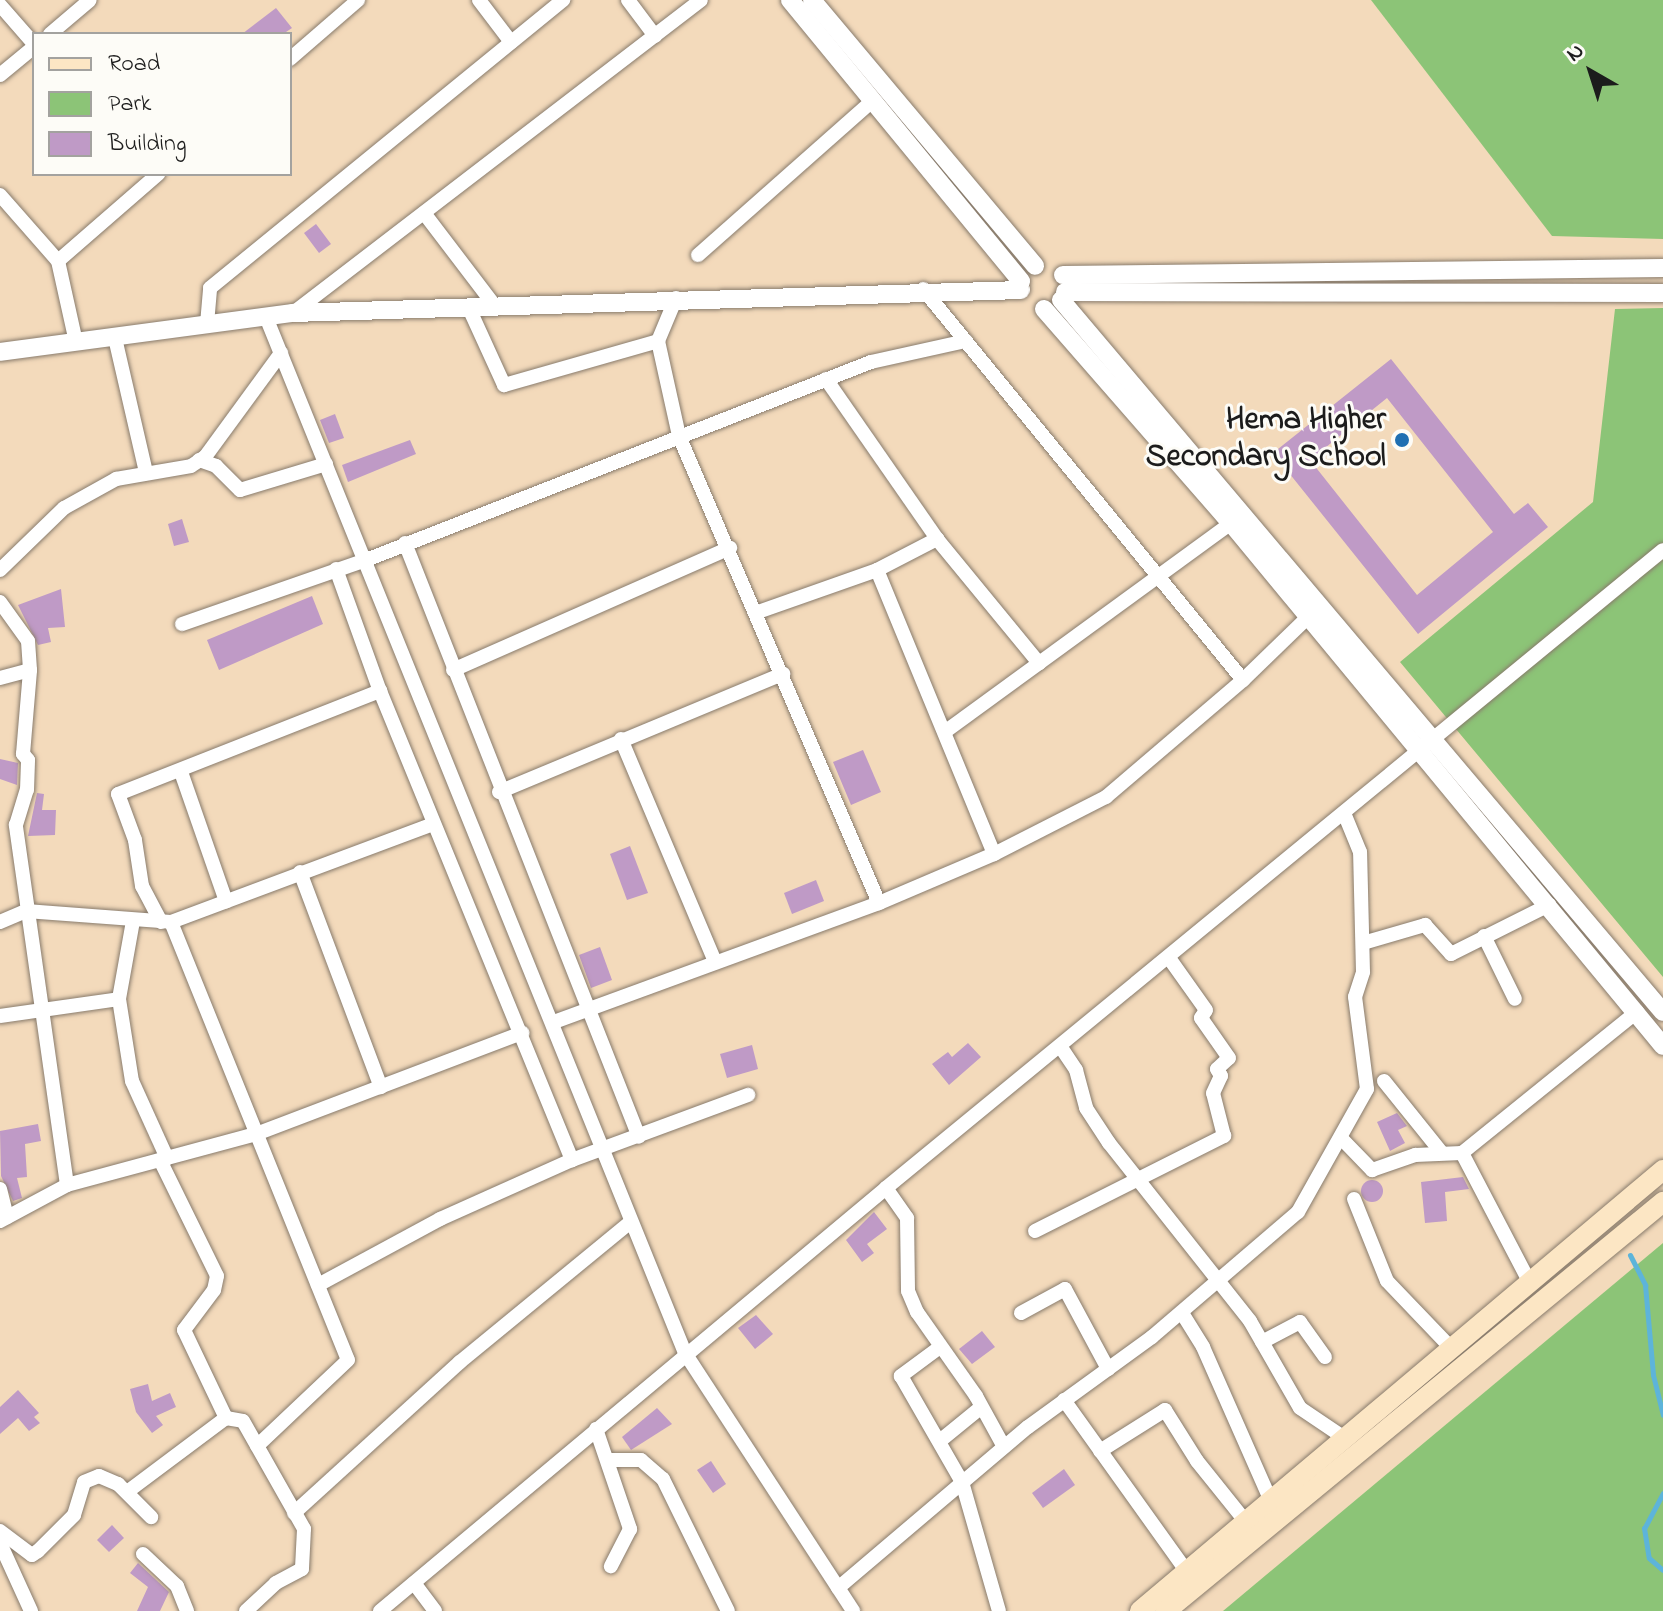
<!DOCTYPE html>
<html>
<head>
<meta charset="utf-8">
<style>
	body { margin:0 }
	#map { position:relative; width:1663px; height:1611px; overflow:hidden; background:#f3dabb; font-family:"Indie Flower",sans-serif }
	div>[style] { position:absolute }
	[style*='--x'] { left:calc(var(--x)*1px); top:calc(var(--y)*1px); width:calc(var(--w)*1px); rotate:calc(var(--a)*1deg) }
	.green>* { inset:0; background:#8cc477 }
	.stream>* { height:5px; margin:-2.5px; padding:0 2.5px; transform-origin:2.5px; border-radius:2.5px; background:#5db4da }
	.building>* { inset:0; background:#bf9ac6 }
	.round { border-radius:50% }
	.roads { filter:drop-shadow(0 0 2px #887b6c) drop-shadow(0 0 2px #887b6c) }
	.minor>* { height:14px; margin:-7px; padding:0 7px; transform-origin:7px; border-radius:7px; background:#fff }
	.tertiary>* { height:18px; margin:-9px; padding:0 9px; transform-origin:9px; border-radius:9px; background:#fff }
	.secondary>* { height:20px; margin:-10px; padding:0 10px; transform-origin:10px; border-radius:10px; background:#fce6c4 }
	.dots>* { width:22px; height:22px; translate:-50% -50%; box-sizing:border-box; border:4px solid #fdfcf7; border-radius:50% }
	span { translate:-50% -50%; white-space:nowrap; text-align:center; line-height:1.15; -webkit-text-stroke:6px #fdfcf7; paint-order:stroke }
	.poi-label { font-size:32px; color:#1c1c1c; font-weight:700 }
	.right { translate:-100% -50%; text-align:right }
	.legend { position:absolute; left:32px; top:32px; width:260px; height:144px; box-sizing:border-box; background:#fdfcf7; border:2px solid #a3a29f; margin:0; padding:10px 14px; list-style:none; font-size:24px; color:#1c1c1c }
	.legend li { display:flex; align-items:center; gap:16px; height:40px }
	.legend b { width:40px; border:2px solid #a3a29f }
	.north { position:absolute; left:1551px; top:32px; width:80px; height:80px; -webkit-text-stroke:6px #fdfcf7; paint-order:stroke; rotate:321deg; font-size:22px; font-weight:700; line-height:32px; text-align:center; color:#1c1c1c }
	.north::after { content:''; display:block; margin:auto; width:28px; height:36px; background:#1c1c1c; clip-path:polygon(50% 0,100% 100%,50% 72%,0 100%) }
</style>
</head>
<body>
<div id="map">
	<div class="green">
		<div style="clip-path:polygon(1371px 0,1663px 0,1663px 239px,1552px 236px)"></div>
		<div style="clip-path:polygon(1663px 308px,1663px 977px,1400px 662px,1593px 502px,1615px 309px)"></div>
		<div style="clip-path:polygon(1663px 1243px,1663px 1611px,1223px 1611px)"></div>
	</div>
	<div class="stream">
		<div style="--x:1630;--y:1255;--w:34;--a:63"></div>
		<div style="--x:1645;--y:1285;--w:90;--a:84.9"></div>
		<div style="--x:1653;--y:1375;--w:41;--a:76"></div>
		<div style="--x:1663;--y:1493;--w:40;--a:118"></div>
		<div style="--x:1644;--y:1528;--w:30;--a:81"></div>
		<div style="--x:1649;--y:1558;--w:18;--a:41"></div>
	</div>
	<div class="building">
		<div style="clip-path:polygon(276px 8px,292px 28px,283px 34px,242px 34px)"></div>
		<div style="clip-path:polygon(316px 224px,331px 244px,319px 253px,304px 233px)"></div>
		<div style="clip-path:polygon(evenodd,1391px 359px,1514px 514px,1528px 503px,1548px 527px,1418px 634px,1273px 453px,1391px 359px,1387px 398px,1493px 532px,1417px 595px,1310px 460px,1387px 398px)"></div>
		<div style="clip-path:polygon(335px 414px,344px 438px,329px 443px,320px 420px)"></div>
		<div style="clip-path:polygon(410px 440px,416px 454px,348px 482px,342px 465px)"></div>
		<div style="clip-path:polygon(182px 519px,189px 542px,174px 546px,168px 524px)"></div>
		<div style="clip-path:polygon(61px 589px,65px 627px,48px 628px,51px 642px,38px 645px,18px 605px)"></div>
		<div style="clip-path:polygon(312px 596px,323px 624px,219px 670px,207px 640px)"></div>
		<div style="clip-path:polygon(863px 750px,881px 792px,851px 805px,833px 762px)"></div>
		<div style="clip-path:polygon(0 759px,18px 763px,17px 785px,0 779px)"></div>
		<div style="clip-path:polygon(37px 793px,44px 794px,42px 810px,56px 810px,55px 835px,28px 836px)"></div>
		<div style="clip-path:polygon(630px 846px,648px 893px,627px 900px,610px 854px)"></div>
		<div style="clip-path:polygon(816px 880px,824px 901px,792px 914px,784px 893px)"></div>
		<div style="clip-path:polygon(600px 947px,612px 980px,591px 988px,579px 955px)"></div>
		<div style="clip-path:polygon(968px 1043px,981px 1057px,949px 1085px,932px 1064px,948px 1052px,952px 1057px)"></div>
		<div style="clip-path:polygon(752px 1045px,758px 1069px,727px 1078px,720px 1054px)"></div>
		<div style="clip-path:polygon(1397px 1113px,1407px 1126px,1398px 1130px,1405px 1143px,1390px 1151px,1377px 1122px)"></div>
		<div style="clip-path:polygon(38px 1124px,41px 1141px,25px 1144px,27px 1177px,17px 1178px,22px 1198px,13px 1201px,1px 1176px,0 1131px)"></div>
		<div style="clip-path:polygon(1463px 1177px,1469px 1189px,1445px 1192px,1447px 1221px,1425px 1223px,1421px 1182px)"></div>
		<div class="round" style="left:1361px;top:1180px;width:22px;height:22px"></div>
		<div style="clip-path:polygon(874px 1212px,887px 1229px,867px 1244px,874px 1253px,862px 1262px,846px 1240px)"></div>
		<div style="clip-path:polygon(756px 1315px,773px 1334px,755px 1349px,738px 1328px)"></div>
		<div style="clip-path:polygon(982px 1331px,995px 1347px,972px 1364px,959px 1349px)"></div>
		<div style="clip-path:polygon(148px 1384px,152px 1401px,170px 1393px,176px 1407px,156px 1416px,163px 1425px,152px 1433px,136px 1412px,130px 1389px)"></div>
		<div style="clip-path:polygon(18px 1390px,39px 1413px,34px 1417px,40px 1423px,29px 1431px,18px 1418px,0 1434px,0 1407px)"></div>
		<div style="clip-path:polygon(657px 1408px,672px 1424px,631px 1450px,622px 1437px)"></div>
		<div style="clip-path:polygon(711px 1461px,726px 1484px,713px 1493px,697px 1470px)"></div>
		<div style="clip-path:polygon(1064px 1469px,1075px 1485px,1043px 1508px,1032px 1493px)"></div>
		<div style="clip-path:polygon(112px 1525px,124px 1538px,109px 1552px,97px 1540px)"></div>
		<div style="clip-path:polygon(138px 1563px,169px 1592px,160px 1611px,137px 1611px,148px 1587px,130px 1573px)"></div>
	</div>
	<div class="roads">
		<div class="minor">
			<div style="--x:479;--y:0;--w:53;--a:52.7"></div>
			<div style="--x:628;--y:0;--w:45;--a:53.1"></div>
			<div style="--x:0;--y:5;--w:52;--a:48.9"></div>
			<div style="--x:50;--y:34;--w:52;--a:-40.4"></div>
			<div style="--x:290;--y:59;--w:90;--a:-40.9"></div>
			<div style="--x:0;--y:75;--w:44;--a:-39.5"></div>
			<div style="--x:0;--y:195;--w:88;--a:48.7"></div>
			<div style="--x:58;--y:261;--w:83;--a:77.5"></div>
			<div style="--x:424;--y:213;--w:116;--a:52.7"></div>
			<div style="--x:698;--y:255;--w:232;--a:-41.5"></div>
			<div style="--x:58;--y:261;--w:133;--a:-41"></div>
			<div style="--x:923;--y:289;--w:505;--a:50.7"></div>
			<div style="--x:676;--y:298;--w:47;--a:112.7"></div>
			<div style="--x:658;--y:341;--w:97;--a:77.5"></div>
			<div style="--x:679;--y:436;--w:508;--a:66.82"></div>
			<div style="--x:468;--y:306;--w:87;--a:65.5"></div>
			<div style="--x:504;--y:385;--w:160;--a:-15.9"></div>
			<div style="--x:293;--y:313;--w:514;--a:-37.49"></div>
			<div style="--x:266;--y:317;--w:1118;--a:67.98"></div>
			<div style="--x:685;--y:1353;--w:308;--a:56.9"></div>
			<div style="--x:207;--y:324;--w:36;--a:-85"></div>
			<div style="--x:210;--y:288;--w:456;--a:-39.2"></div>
			<div style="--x:115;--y:338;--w:138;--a:77"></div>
			<div style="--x:826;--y:379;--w:195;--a:55.2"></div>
			<div style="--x:937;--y:539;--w:161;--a:50.6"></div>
			<div style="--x:199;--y:460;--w:18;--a:19"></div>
			<div style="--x:216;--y:466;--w:34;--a:45"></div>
			<div style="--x:240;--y:490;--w:90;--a:-16.8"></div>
			<div style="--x:405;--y:543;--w:638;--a:68.5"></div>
			<div style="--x:336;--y:569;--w:130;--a:70.2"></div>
			<div style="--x:380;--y:691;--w:507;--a:67.74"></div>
			<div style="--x:0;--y:570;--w:89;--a:-44.1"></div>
			<div style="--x:64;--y:508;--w:60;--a:-29.1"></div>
			<div style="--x:116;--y:479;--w:76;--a:-9.8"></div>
			<div style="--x:191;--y:466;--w:17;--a:-33"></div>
			<div style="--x:205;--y:457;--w:129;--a:-53.8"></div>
			<div style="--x:877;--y:570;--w:307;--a:67.6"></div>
			<div style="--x:0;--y:602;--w:48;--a:54.3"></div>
			<div style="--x:28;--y:641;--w:29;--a:86"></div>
			<div style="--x:30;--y:670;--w:31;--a:165"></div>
			<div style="--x:758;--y:612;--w:126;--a:-19.4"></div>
			<div style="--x:877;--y:570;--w:68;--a:-27.3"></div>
			<div style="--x:182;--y:624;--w:195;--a:-19.2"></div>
			<div style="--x:366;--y:560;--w:542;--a:-21.41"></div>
			<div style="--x:871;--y:362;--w:97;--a:-12.5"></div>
			<div style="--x:453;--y:670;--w:303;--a:-23.8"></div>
			<div style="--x:946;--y:731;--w:353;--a:-36.1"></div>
			<div style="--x:621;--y:739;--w:242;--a:67.1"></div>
			<div style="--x:181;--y:772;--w:137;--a:70.8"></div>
			<div style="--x:499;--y:792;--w:308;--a:-22.6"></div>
			<div style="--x:300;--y:872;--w:230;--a:69.4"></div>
			<div style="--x:133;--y:921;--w:79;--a:100.2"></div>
			<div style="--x:119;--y:999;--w:83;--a:81"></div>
			<div style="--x:132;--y:1081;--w:85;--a:65.6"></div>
			<div style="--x:0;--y:922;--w:28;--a:-23"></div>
			<div style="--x:26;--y:911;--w:145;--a:4.3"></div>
			<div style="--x:171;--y:922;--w:280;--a:-20.5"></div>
			<div style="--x:161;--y:922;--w:41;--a:-117.8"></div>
			<div style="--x:142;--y:886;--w:47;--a:-98.7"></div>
			<div style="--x:135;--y:840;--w:49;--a:-110.3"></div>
			<div style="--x:118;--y:794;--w:282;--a:-21.5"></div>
			<div style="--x:171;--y:922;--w:472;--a:68"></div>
			<div style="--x:348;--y:1360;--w:125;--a:136.6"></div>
			<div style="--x:1484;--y:936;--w:70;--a:63.8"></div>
			<div style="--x:1363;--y:943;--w:65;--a:-16.2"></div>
			<div style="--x:1425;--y:925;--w:39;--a:48"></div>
			<div style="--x:1451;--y:954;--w:110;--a:-26.6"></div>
			<div style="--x:0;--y:1016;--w:120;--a:-8.1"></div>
			<div style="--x:554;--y:1022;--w:346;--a:-20.1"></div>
			<div style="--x:879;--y:903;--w:125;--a:-23.1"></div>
			<div style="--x:994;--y:854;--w:126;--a:-27"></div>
			<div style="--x:1106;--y:797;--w:180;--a:-40.5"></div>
			<div style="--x:1243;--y:680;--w:92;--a:-44.1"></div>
			<div style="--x:1060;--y:1046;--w:29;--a:56"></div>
			<div style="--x:1076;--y:1070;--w:39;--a:75"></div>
			<div style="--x:1086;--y:1108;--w:42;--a:56.7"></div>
			<div style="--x:1109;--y:1143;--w:227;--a:51.6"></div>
			<div style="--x:1250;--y:1321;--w:100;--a:60.1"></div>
			<div style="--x:1300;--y:1408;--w:55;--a:34"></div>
			<div style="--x:1384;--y:1081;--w:91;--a:51.2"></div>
			<div style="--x:1341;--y:1138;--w:45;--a:45.9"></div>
			<div style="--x:1372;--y:1170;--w:46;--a:-19.2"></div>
			<div style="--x:1415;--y:1155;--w:47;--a:-2.4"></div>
			<div style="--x:160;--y:1160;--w:129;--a:63.8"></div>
			<div style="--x:217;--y:1276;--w:14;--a:102"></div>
			<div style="--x:214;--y:1290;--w:50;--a:126.9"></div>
			<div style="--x:184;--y:1330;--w:98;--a:64.5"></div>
			<div style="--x:67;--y:1185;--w:196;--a:-15.1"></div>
			<div style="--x:256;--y:1134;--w:285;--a:-20.8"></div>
			<div style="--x:886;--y:1188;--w:37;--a:55"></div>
			<div style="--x:907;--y:1218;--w:73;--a:89.2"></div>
			<div style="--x:908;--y:1291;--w:23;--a:67"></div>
			<div style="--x:917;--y:1312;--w:103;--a:54.9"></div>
			<div style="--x:976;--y:1396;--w:58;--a:61.2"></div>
			<div style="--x:0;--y:1189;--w:29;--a:76"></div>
			<div style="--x:1354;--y:1199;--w:88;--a:68.1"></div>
			<div style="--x:1387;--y:1281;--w:94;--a:46.3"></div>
			<div style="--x:0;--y:1221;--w:76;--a:-28.2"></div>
			<div style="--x:67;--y:1185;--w:364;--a:-98.1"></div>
			<div style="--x:16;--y:825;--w:37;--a:-73"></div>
			<div style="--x:27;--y:790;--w:30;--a:-88"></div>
			<div style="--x:28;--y:760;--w:8;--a:-130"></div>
			<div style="--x:23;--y:754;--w:84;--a:-85.2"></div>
			<div style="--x:1035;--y:1231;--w:212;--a:-26.7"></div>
			<div style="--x:1224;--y:1136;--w:44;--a:-104.3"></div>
			<div style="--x:1213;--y:1093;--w:19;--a:-65"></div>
			<div style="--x:1221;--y:1076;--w:8;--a:-120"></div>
			<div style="--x:1217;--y:1069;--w:16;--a:-43"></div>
			<div style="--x:1229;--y:1058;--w:49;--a:-125"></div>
			<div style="--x:1201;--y:1018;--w:9;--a:-58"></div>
			<div style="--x:1206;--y:1010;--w:64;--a:-125.4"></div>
			<div style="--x:1530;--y:1283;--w:147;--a:-117.6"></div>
			<div style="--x:1462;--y:1153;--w:225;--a:-38.9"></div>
			<div style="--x:318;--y:1285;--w:139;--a:-28.4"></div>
			<div style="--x:440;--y:1219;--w:145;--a:-24.1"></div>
			<div style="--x:572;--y:1160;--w:188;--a:-20.3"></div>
			<div style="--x:1021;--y:1313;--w:50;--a:-28.6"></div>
			<div style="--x:1065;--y:1289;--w:91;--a:61.7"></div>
			<div style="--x:1182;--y:1313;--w:40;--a:58"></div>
			<div style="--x:1203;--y:1347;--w:168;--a:66.2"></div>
			<div style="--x:1262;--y:1342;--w:43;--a:-27.8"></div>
			<div style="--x:1300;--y:1322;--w:43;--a:54.5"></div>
			<div style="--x:940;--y:1347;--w:49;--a:143.4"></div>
			<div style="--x:901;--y:1376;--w:122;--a:60.1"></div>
			<div style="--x:962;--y:1482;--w:134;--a:74"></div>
			<div style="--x:1064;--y:1400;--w:211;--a:54.4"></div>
			<div style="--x:596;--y:1429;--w:106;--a:71.2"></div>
			<div style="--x:630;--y:1529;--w:42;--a:117.2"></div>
			<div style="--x:941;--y:1440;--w:49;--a:-39.2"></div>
			<div style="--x:1100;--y:1451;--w:77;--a:-32.2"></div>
			<div style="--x:1165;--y:1410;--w:60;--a:57.9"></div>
			<div style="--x:1197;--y:1461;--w:78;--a:51.2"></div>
			<div style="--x:609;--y:1460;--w:32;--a:0"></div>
			<div style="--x:641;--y:1460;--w:29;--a:41"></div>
			<div style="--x:663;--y:1479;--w:147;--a:63.8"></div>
			<div style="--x:127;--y:1492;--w:124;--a:-36.8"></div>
			<div style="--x:226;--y:1418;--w:17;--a:10"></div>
			<div style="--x:243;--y:1421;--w:124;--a:60.5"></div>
			<div style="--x:304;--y:1529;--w:40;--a:92.9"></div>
			<div style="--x:302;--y:1569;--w:30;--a:152"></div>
			<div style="--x:276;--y:1583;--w:41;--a:137"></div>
			<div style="--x:294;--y:1513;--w:224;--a:-42.3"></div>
			<div style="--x:460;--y:1362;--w:219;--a:-39.4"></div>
			<div style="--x:0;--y:1531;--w:40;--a:37"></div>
			<div style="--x:32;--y:1555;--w:7;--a:-34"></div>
			<div style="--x:38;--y:1551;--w:51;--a:-45"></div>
			<div style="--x:74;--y:1515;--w:34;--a:-73"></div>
			<div style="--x:84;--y:1482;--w:16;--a:-22"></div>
			<div style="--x:99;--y:1476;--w:21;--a:23"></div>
			<div style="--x:118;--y:1484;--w:47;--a:45"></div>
			<div style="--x:0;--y:1543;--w:75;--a:65.5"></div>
			<div style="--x:143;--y:1554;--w:47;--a:43.3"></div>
			<div style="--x:177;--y:1586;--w:27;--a:68"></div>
			<div style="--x:414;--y:1583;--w:35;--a:53"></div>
			<div style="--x:838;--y:1588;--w:249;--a:-40.3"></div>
			<div style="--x:1028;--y:1427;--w:153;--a:-36"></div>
			<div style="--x:1152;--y:1337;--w:192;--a:-40.6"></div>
			<div style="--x:1298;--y:1212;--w:141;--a:-60.7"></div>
			<div style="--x:1367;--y:1089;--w:93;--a:-97.4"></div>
			<div style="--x:1355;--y:997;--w:26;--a:-72"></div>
			<div style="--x:1363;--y:972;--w:120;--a:-91.4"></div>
			<div style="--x:1360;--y:852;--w:42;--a:-112.3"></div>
			<div style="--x:380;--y:1611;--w:660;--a:-39.89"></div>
			<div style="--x:886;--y:1188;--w:1005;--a:-39.39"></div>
		</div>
		<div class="tertiary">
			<div style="--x:790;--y:0;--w:364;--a:50.6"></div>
			<div style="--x:812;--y:0;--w:347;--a:50"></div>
			<div style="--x:1063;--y:275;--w:600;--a:-0.67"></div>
			<div style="--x:1065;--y:292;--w:598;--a:0.1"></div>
			<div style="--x:1061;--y:300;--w:932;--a:49.79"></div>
			<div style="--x:1044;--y:309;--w:284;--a:48.9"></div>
			<div style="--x:1231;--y:523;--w:678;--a:50.44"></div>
			<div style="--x:0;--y:352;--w:296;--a:-7.6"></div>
			<div style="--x:293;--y:313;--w:728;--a:-1.81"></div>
		</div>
		<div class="secondary">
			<div style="--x:1140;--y:1611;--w:684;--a:-40.14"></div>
			<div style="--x:1166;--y:1611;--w:644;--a:-39.45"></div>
		</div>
	</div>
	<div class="dots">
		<div style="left:1402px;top:440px;background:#1f6fb2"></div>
	</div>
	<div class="poi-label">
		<span class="right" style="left:1386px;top:440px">Hema Higher<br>Secondary School</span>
	</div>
	<ul class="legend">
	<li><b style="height:10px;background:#fce6c4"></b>Road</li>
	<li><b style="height:22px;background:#8cc477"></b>Park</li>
	<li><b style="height:22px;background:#bf9ac6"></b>Building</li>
	</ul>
	<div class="north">N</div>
</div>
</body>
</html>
